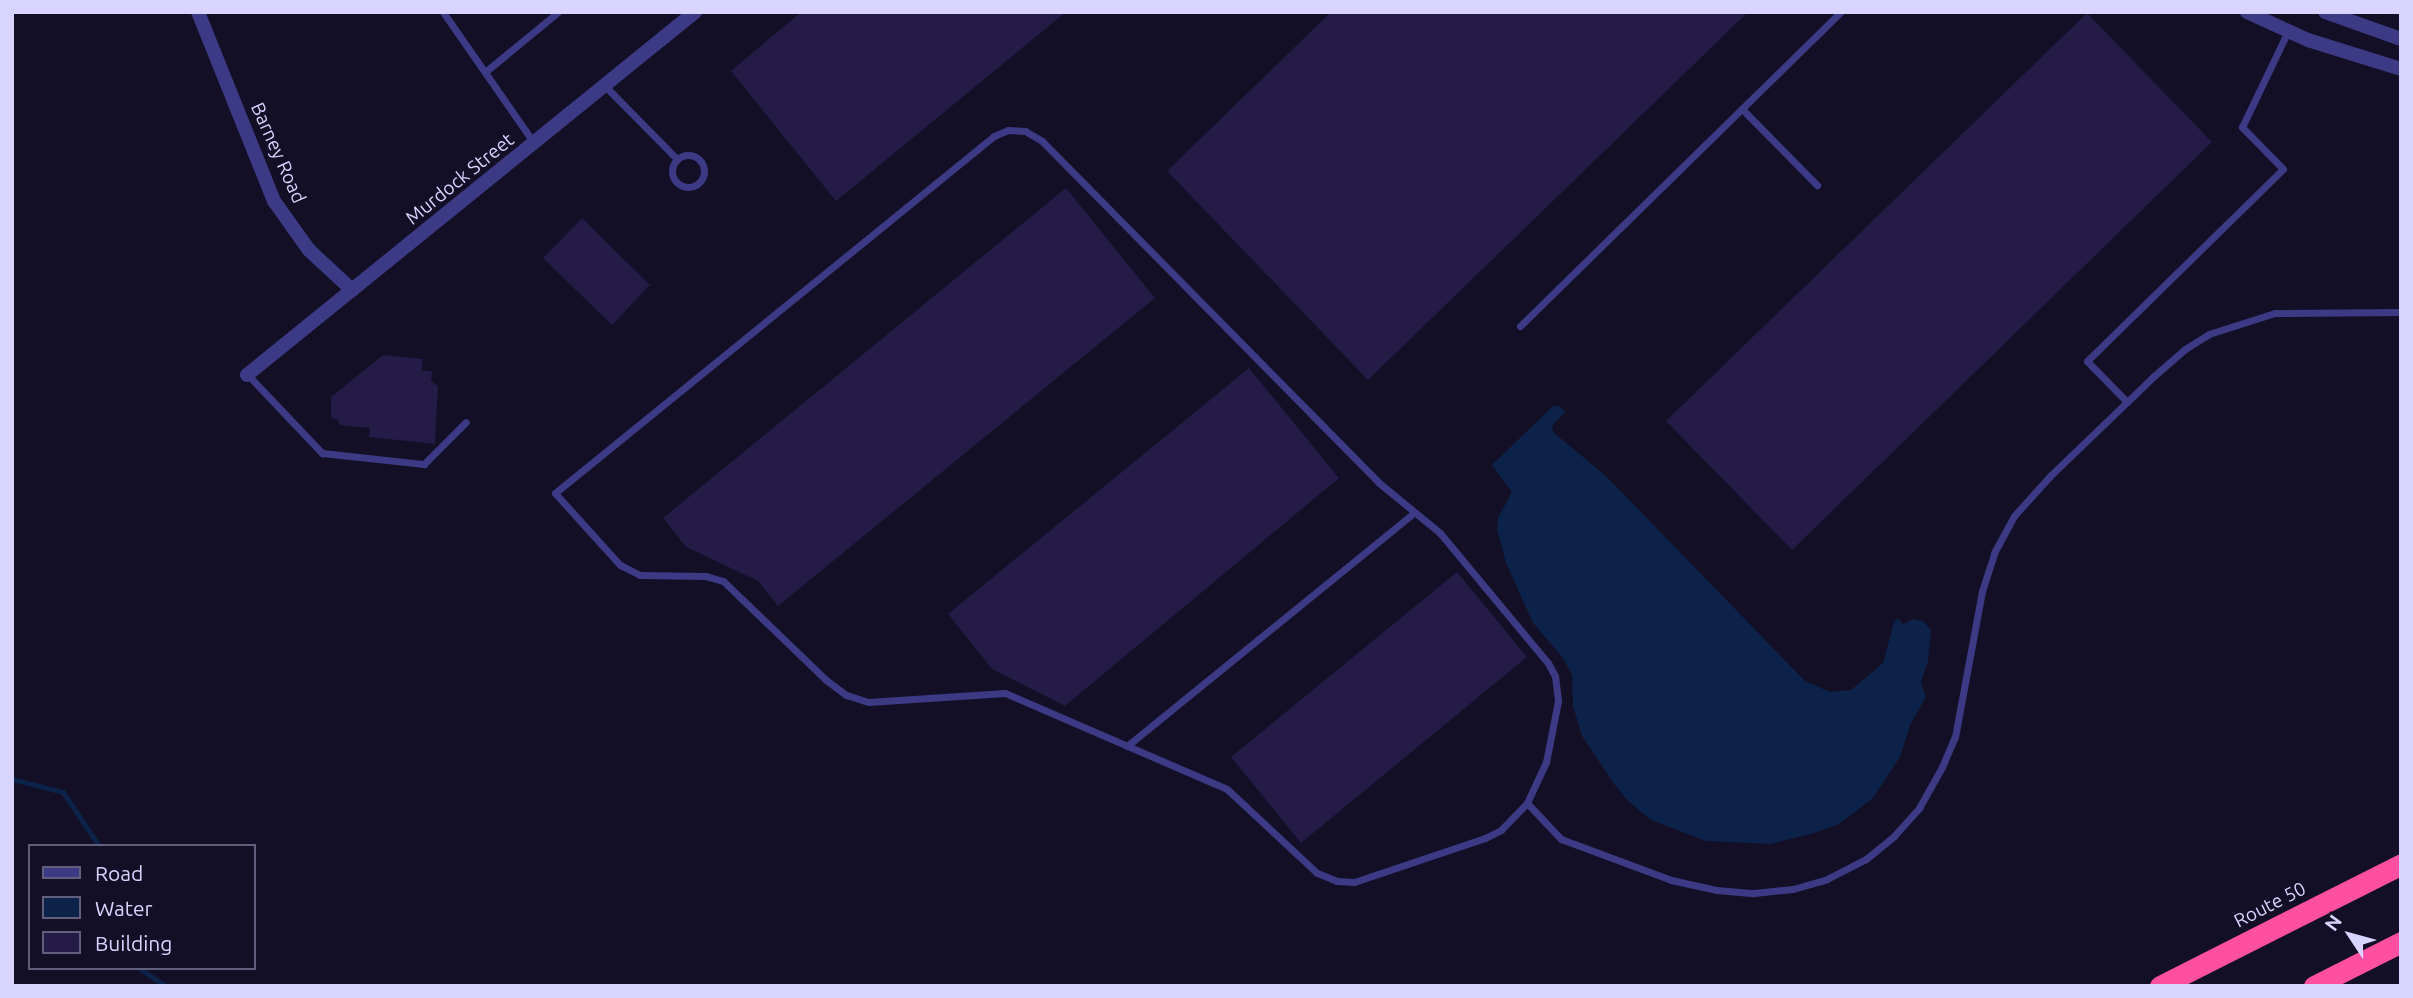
<!DOCTYPE html>
<html>
<head>
<meta charset="utf-8">
<style>
	body { margin:0 }
	#map { position:relative; width:2413px; height:998px; overflow:hidden; background:#130f26; font-family:Ubuntu,sans-serif }
	div>[style] { position:absolute }
	[style*='--x'] { left:calc(var(--x)*1px); top:calc(var(--y)*1px); width:calc(var(--w)*1px); rotate:calc(var(--a)*1deg) }
	.water>* { inset:0; background:#0c2248 }
	.stream>* { height:5px; margin:-2.5px; padding:0 2.5px; transform-origin:2.5px; border-radius:2.5px; background:#0c2248 }
	.building>* { inset:0; background:#241b47 }
	.lane>* { height:7px; margin:-3.5px; padding:0 3.5px; transform-origin:3.5px; border-radius:3.5px; background:#3d3a85 }
	.lane>.ring { margin:-3.5px; padding:0; box-sizing:content-box; background:none; border:7px solid #3d3a85; border-radius:50% }
	.street>* { height:14px; margin:-7px; padding:0 7px; transform-origin:7px; border-radius:7px; background:#3d3a85 }
	.highway>* { height:21px; margin:-10.5px; padding:0 10.5px; transform-origin:10.5px; border-radius:10.5px; background:#ff4fa3 }
	span { translate:-50% -50%; white-space:nowrap; text-align:center; line-height:1.15; -webkit-text-stroke:5px #130f26; paint-order:stroke }
	.street-label { font-size:19px; color:#d9d4ff }
	.frame { position:absolute; inset:0; border:14px solid #d9d4ff; pointer-events:none }
	.legend { position:absolute; left:28px; top:844px; width:228px; height:126px; box-sizing:border-box; background:#130f26; border:2px solid #625e7d; margin:0; padding:9px 12px; list-style:none; font-size:21px; color:#d9d4ff }
	.legend li { display:flex; align-items:center; gap:14px; height:35px }
	.legend b { width:35px; border:2px solid #625e7d }
	.north { position:absolute; left:2315px; top:900px; width:70px; height:70px; -webkit-text-stroke:5px #130f26; paint-order:stroke; rotate:306deg; font-size:19px; font-weight:700; line-height:28px; text-align:center; color:#d9d4ff }
	.north::after { content:''; display:block; margin:auto; width:24px; height:32px; background:#d9d4ff; clip-path:polygon(50% 0,100% 100%,50% 72%,0 100%) }
</style>
</head>
<body>
<div id="map">
	<div class="water">
		<div style="clip-path:polygon(1553px 406px,1560px 406px,1565px 412px,1552px 426px,1553px 432px,1606px 476px,1805px 681px,1830px 692px,1851px 690px,1883px 663px,1894px 622px,1898px 618px,1903px 624px,1913px 619px,1923px 621px,1931px 630px,1928px 661px,1921px 682px,1926px 697px,1910px 725px,1900px 757px,1873px 798px,1839px 824px,1814px 833px,1770px 844px,1706px 841px,1651px 820px,1628px 801px,1614px 784px,1582px 736px,1573px 706px,1572px 675px,1563px 658px,1533px 623px,1506px 563px,1497px 529px,1498px 518px,1512px 492px,1492px 465px)"></div>
	</div>
	<div class="stream">
		<div style="--x:12;--y:779;--w:53;--a:14.3"></div>
		<div style="--x:63;--y:792;--w:65;--a:56.3"></div>
		<div style="--x:139;--y:968;--w:32;--a:34"></div>
	</div>
	<div class="building">
		<div style="clip-path:polygon(801px 12px,1066px 12px,836px 201px,731px 71px)"></div>
		<div style="clip-path:polygon(1331px 12px,1748px 12px,1368px 380px,1167px 171px)"></div>
		<div style="clip-path:polygon(2087px 13px,2212px 142px,1792px 550px,1666px 421px)"></div>
		<div style="clip-path:polygon(1066px 188px,1155px 298px,778px 606px,758px 581px,686px 547px,663px 518px)"></div>
		<div style="clip-path:polygon(582px 218px,650px 285px,612px 325px,543px 258px)"></div>
		<div style="clip-path:polygon(383px 355px,423px 359px,422px 371px,432px 371px,431px 381px,438px 386px,435px 444px,369px 437px,370px 428px,340px 425px,337px 419px,331px 418px,331px 397px)"></div>
		<div style="clip-path:polygon(1249px 368px,1339px 478px,1065px 706px,992px 669px,948px 614px)"></div>
		<div style="clip-path:polygon(1457px 572px,1527px 657px,1301px 843px,1231px 757px)"></div>
	</div>
	<div class="lane">
		<div style="--x:443;--y:12;--w:160;--a:55.2"></div>
		<div style="--x:485;--y:72;--w:94;--a:-39.4"></div>
		<div style="--x:605;--y:86;--w:103;--a:45.4"></div>
		<div style="--x:1742;--y:109;--w:107;--a:45.4"></div>
		<div style="--x:1008;--y:130;--w:17;--a:3"></div>
		<div style="--x:1025;--y:131;--w:20;--a:30"></div>
		<div style="--x:1042;--y:141;--w:479;--a:45.4"></div>
		<div style="--x:1378;--y:482;--w:80;--a:39.4"></div>
		<div style="--x:1440;--y:533;--w:169;--a:50.3"></div>
		<div style="--x:1548;--y:663;--w:15;--a:62"></div>
		<div style="--x:1555;--y:676;--w:25;--a:83"></div>
		<div style="--x:1558;--y:701;--w:62;--a:101.1"></div>
		<div style="--x:1546;--y:762;--w:45;--a:114.9"></div>
		<div style="--x:1527;--y:803;--w:37;--a:134"></div>
		<div style="--x:1501;--y:830;--w:18;--a:153"></div>
		<div style="--x:1485;--y:838;--w:138;--a:161.4"></div>
		<div style="--x:1354;--y:882;--w:17;--a:-177"></div>
		<div style="--x:1337;--y:881;--w:22;--a:-158"></div>
		<div style="--x:1317;--y:873;--w:123;--a:-137"></div>
		<div style="--x:1227;--y:789;--w:242;--a:-156.6"></div>
		<div style="--x:1005;--y:693;--w:137;--a:176.2"></div>
		<div style="--x:868;--y:702;--w:23;--a:-162"></div>
		<div style="--x:846;--y:695;--w:26;--a:-143"></div>
		<div style="--x:825;--y:679;--w:141;--a:-136.1"></div>
		<div style="--x:723;--y:581;--w:18;--a:-164"></div>
		<div style="--x:706;--y:576;--w:66;--a:-179.1"></div>
		<div style="--x:640;--y:575;--w:22;--a:-153"></div>
		<div style="--x:620;--y:565;--w:97;--a:-132.1"></div>
		<div style="--x:555;--y:493;--w:566;--a:-39.12"></div>
		<div style="--x:994;--y:136;--w:15;--a:-23"></div>
		<div class="ring" style="left:672px;top:155px;width:25px;height:25px"></div>
		<div style="--x:1520;--y:326;--w:449;--a:-44.4"></div>
		<div style="--x:248;--y:375;--w:108;--a:46.5"></div>
		<div style="--x:322;--y:453;--w:103;--a:6.2"></div>
		<div style="--x:424;--y:464;--w:59;--a:-45"></div>
		<div style="--x:2127;--y:402;--w:57;--a:-134.3"></div>
		<div style="--x:2087;--y:361;--w:274;--a:-44.4"></div>
		<div style="--x:2283;--y:169;--w:59;--a:-134.3"></div>
		<div style="--x:2242;--y:127;--w:106;--a:-64.4"></div>
		<div style="--x:1127;--y:746;--w:370;--a:-39.1"></div>
		<div style="--x:1527;--y:803;--w:50;--a:46.6"></div>
		<div style="--x:1561;--y:839;--w:117;--a:20.4"></div>
		<div style="--x:1671;--y:880;--w:46;--a:12.5"></div>
		<div style="--x:1716;--y:890;--w:38;--a:5"></div>
		<div style="--x:1754;--y:893;--w:39;--a:-6"></div>
		<div style="--x:1793;--y:889;--w:35;--a:-16"></div>
		<div style="--x:1827;--y:879;--w:44;--a:-27.1"></div>
		<div style="--x:1866;--y:859;--w:36;--a:-39"></div>
		<div style="--x:1894;--y:836;--w:38;--a:-48"></div>
		<div style="--x:1919;--y:808;--w:47;--a:-60.7"></div>
		<div style="--x:1942;--y:767;--w:33;--a:-67"></div>
		<div style="--x:1955;--y:737;--w:148;--a:-79.5"></div>
		<div style="--x:1982;--y:591;--w:40;--a:-72"></div>
		<div style="--x:1994;--y:553;--w:42;--a:-61.6"></div>
		<div style="--x:2014;--y:516;--w:54;--a:-48"></div>
		<div style="--x:2050;--y:476;--w:144;--a:-43.9"></div>
		<div style="--x:2154;--y:376;--w:41;--a:-41.1"></div>
		<div style="--x:2185;--y:349;--w:28;--a:-32"></div>
		<div style="--x:2209;--y:334;--w:69;--a:-17.7"></div>
		<div style="--x:2275;--y:313;--w:126;--a:-0.5"></div>
	</div>
	<div class="street">
		<div style="--x:198;--y:12;--w:204;--a:68.1"></div>
		<div style="--x:274;--y:201;--w:60;--a:54.5"></div>
		<div style="--x:309;--y:250;--w:59;--a:42.9"></div>
		<div style="--x:2247;--y:12;--w:67;--a:24.7"></div>
		<div style="--x:2308;--y:40;--w:97;--a:17.3"></div>
		<div style="--x:2325;--y:12;--w:81;--a:19.6"></div>
		<div style="--x:247;--y:375;--w:577;--a:-39.02"></div>
	</div>
	<div class="highway">
		<div style="--x:2160;--y:986;--w:270;--a:-26.8"></div>
		<div style="--x:2314;--y:986;--w:97;--a:-26.8"></div>
	</div>
	<div class="street-label">
		<span style="left:278px;top:153px;rotate:66deg">Barney Road</span>
		<span style="left:460px;top:179px;rotate:-39deg">Murdock Street</span>
		<span style="left:2270px;top:905px;rotate:-27deg">Route 50</span>
	</div>
	<div class="frame"></div>
	<ul class="legend">
	<li><b style="height:9px;background:#3d3a85"></b>Road</li>
	<li><b style="height:19px;background:#0c2248"></b>Water</li>
	<li><b style="height:19px;background:#241b47"></b>Building</li>
	</ul>
	<div class="north">N</div>
</div>
</body>
</html>
